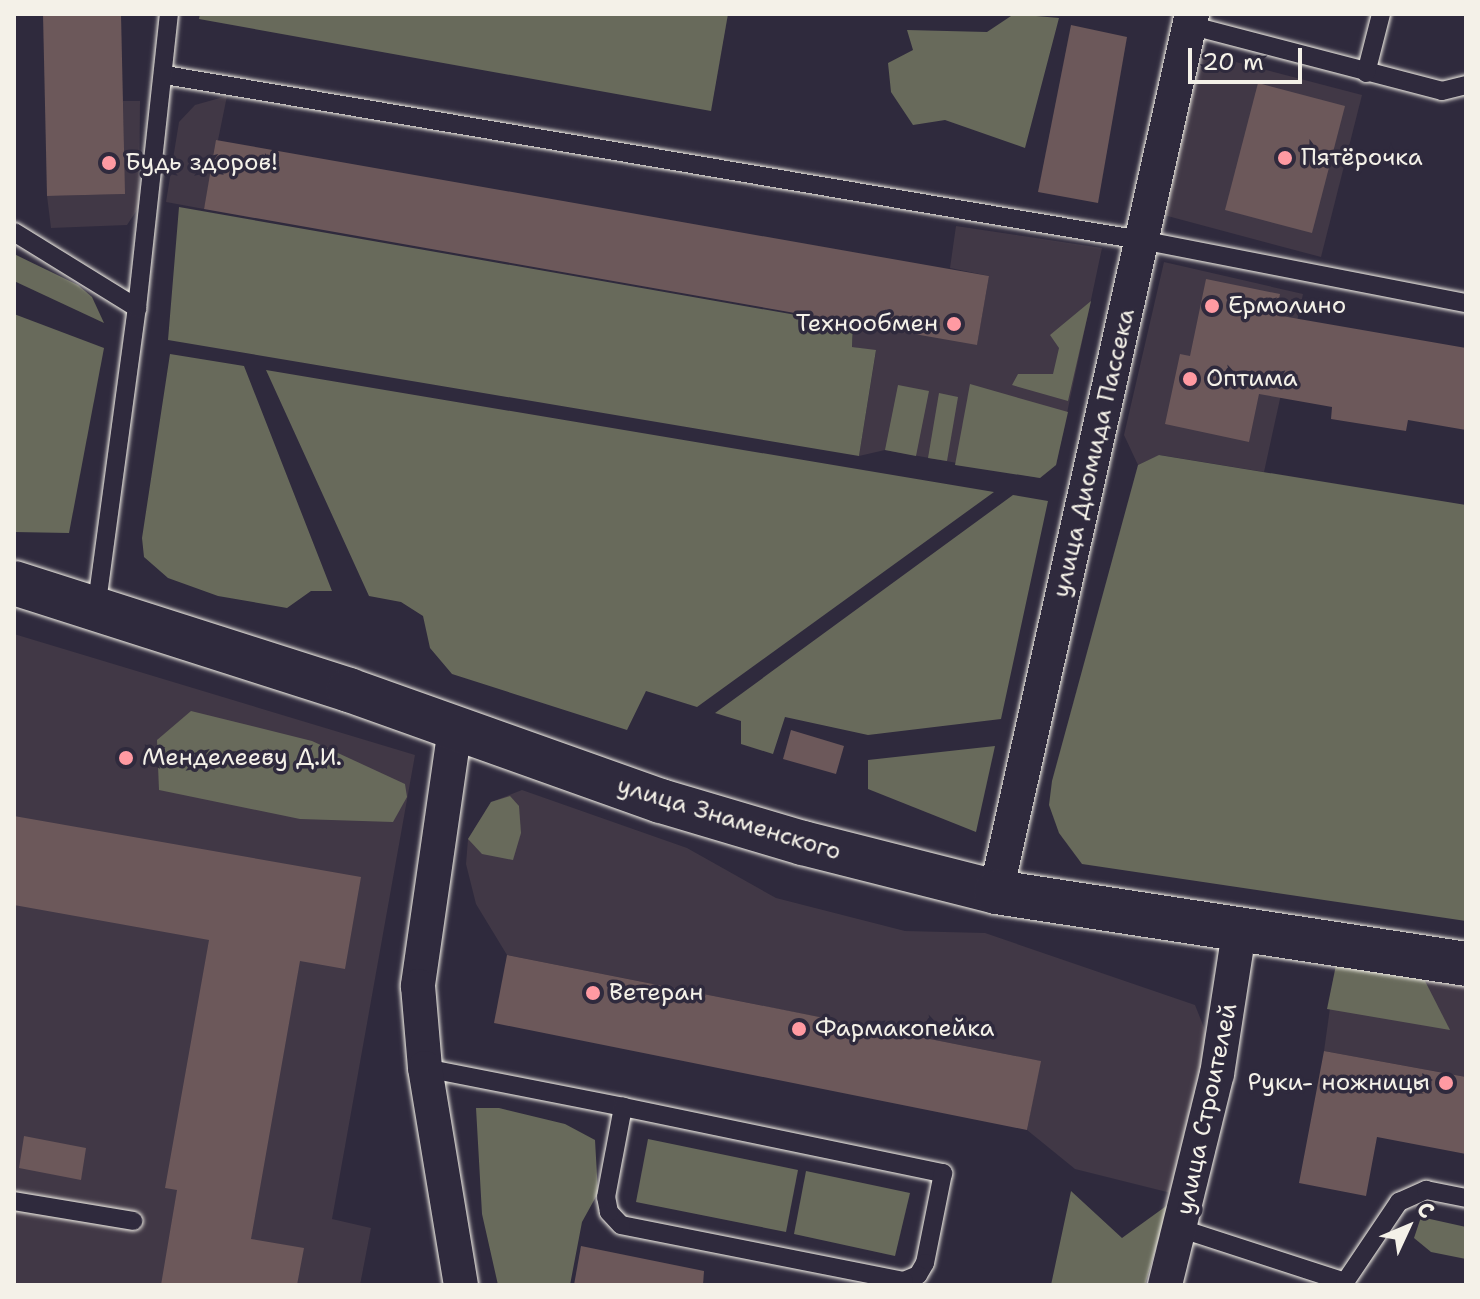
<!DOCTYPE html>
<html>
<head>
<meta charset="utf-8">
<style>
	body { margin:0 }
	#map { position:relative; width:1480px; height:1299px; overflow:hidden; background:#2f2a3d; font-family:"Shantell Sans",sans-serif }
	div>[style] { position:absolute }
	[style*='--x'] { left:calc(var(--x)*1px); top:calc(var(--y)*1px); width:calc(var(--w)*1px); rotate:calc(var(--a)*1deg) }
	.built>* { inset:0; background:#413846 }
	.green>* { inset:0; background:#686a5b }
	.building>* { inset:0; background:#6c585a }
	.roads { filter:drop-shadow(0 0 2px #f4f1e8) drop-shadow(0 0 2px #f4f1e8) }
	.lane>* { height:18px; margin:-9px; padding:0 9px; transform-origin:9px; border-radius:9px; background:#2f2a3d }
	.street>* { height:34px; margin:-17px; padding:0 17px; transform-origin:17px; border-radius:17px; background:#2f2a3d }
	.secondary>* { height:44px; margin:-22px; padding:0 22px; transform-origin:22px; border-radius:22px; background:#2f2a3d }
	.dots>* { width:22px; height:22px; translate:-50% -50%; box-sizing:border-box; border:4px solid #2f2a3d; border-radius:50% }
	span { translate:-50% -50%; white-space:nowrap; text-align:center; line-height:1.15; -webkit-text-stroke:7px #2f2a3d; paint-order:stroke }
	.poi-label { font-size:24px; color:#f4f1e8 }
	.left { translate:0 -50%; text-align:left }
	.right { translate:-100% -50%; text-align:right }
	.street-label { font-size:24px; color:#f4f1e8 }
	.frame { position:absolute; inset:0; border:16px solid #f4f1e8; pointer-events:none }
	.north { position:absolute; left:1368px; top:1187px; width:80px; height:80px; -webkit-text-stroke:6px #2f2a3d; paint-order:stroke; rotate:46deg; font-size:22px; font-weight:700; line-height:32px; text-align:center; color:#f4f1e8 }
	.north::after { content:''; display:block; margin:auto; width:28px; height:36px; background:#f4f1e8; clip-path:polygon(50% 0,100% 100%,50% 72%,0 100%) }
	.scale { position:absolute; left:1188px; top:48px; width:114px; height:36px; box-sizing:border-box; border:4px solid #f4f1e8; border-top:0; padding-left:10px; font-size:24px; line-height:28px; white-space:nowrap; color:#f4f1e8; -webkit-text-stroke:6px #2f2a3d; paint-order:stroke }
</style>
</head>
<body>
<div id="map">
	<div class="built">
		<div style="clip-path:polygon(1198px 52px,1362px 95px,1321px 257px,1160px 214px)"></div>
		<div style="clip-path:polygon(227px 96px,204px 209px,166px 202px,179px 122px,195px 105px)"></div>
		<div style="clip-path:polygon(123px 101px,140px 101px,139px 207px,127px 225px,51px 228px,47px 196px,124px 194px)"></div>
		<div style="clip-path:polygon(956px 226px,1102px 248px,1056px 465px,1040px 478px,885px 450px,859px 456px,876px 351px,852px 347px,854px 323px,977px 344px,989px 276px,950px 268px)"></div>
		<div style="clip-path:polygon(1164px 262px,1303px 294px,1264px 472px,1160px 455px,1138px 465px,1124px 435px)"></div>
		<div style="clip-path:polygon(14px 634px,415px 755px,332px 1219px,371px 1228px,360px 1285px,14px 1285px)"></div>
		<div style="clip-path:polygon(522px 790px,687px 848px,776px 898px,905px 931px,985px 933px,1195px 1005px,1211px 1045px,1175px 1194px,1075px 1169px,1027px 1130px,1040px 1061px,507px 955px,476px 904px,466px 864px,468px 839px,491px 802px)"></div>
		<div style="clip-path:polygon(1336px 965px,1466px 986px,1466px 1077px,1324px 1051px)"></div>
	</div>
	<div class="green">
		<div style="clip-path:polygon(200px 14px,728px 14px,711px 111px,199px 19px)"></div>
		<div style="clip-path:polygon(1014px 14px,1059px 18px,1025px 148px,945px 120px,913px 125px,891px 92px,888px 63px,913px 50px,907px 30px,987px 32px)"></div>
		<div style="clip-path:polygon(179px 207px,853px 325px,852px 347px,876px 350px,859px 456px,168px 340px)"></div>
		<div style="clip-path:polygon(14px 254px,78px 285px,92px 297px,104px 323px,14px 281px)"></div>
		<div style="clip-path:polygon(1091px 301px,1068px 401px,1012px 385px,1018px 374px,1053px 374px,1059px 348px,1050px 335px)"></div>
		<div style="clip-path:polygon(14px 314px,104px 348px,69px 533px,14px 532px)"></div>
		<div style="clip-path:polygon(170px 354px,244px 366px,332px 591px,311px 591px,287px 608px,218px 596px,168px 578px,144px 557px,142px 538px)"></div>
		<div style="clip-path:polygon(266px 370px,994px 492px,697px 707px,646px 691px,627px 730px,452px 674px,430px 648px,423px 616px,401px 602px,369px 596px)"></div>
		<div style="clip-path:polygon(970px 384px,1068px 412px,1056px 465px,1040px 478px,955px 465px)"></div>
		<div style="clip-path:polygon(898px 385px,929px 391px,916px 456px,885px 450px)"></div>
		<div style="clip-path:polygon(939px 393px,958px 397px,947px 461px,928px 458px)"></div>
		<div style="clip-path:polygon(1159px 455px,1466px 505px,1466px 921px,1082px 864px,1059px 833px,1049px 805px,1052px 781px,1138px 465px)"></div>
		<div style="clip-path:polygon(1013px 495px,1048px 501px,1001px 719px,868px 735px,785px 717px,773px 754px,741px 744px,741px 721px,715px 713px)"></div>
		<div style="clip-path:polygon(191px 711px,312px 741px,405px 784px,407px 797px,393px 822px,300px 819px,159px 790px,157px 740px)"></div>
		<div style="clip-path:polygon(995px 746px,976px 832px,868px 789px,868px 760px)"></div>
		<div style="clip-path:polygon(510px 796px,519px 806px,521px 833px,513px 860px,482px 854px,468px 839px,491px 802px)"></div>
		<div style="clip-path:polygon(1336px 965px,1424px 979px,1450px 1030px,1327px 1009px)"></div>
		<div style="clip-path:polygon(476px 1108px,499px 1108px,565px 1124px,595px 1140px,598px 1193px,582px 1222px,570px 1285px,498px 1285px,482px 1214px)"></div>
		<div style="clip-path:polygon(648px 1139px,798px 1170px,786px 1232px,636px 1202px)"></div>
		<div style="clip-path:polygon(806px 1171px,910px 1193px,895px 1256px,794px 1234px)"></div>
		<div style="clip-path:polygon(1071px 1191px,1122px 1238px,1169px 1204px,1145px 1285px,1051px 1285px)"></div>
		<div style="clip-path:polygon(1421px 1217px,1466px 1227px,1466px 1259px,1431px 1252px,1414px 1238px)"></div>
	</div>
	<div class="building">
		<div style="clip-path:polygon(43px 14px,121px 14px,125px 194px,47px 196px)"></div>
		<div style="clip-path:polygon(1071px 25px,1127px 37px,1098px 203px,1038px 192px)"></div>
		<div style="clip-path:polygon(1258px 83px,1345px 106px,1312px 233px,1225px 210px)"></div>
		<div style="clip-path:polygon(216px 140px,989px 276px,977px 345px,204px 209px)"></div>
		<div style="clip-path:polygon(1206px 279px,1280px 294px,1276px 315px,1466px 348px,1466px 430px,1408px 420px,1406px 431px,1331px 419px,1332px 407px,1259px 394px,1249px 442px,1165px 424px,1180px 354px,1190px 356px)"></div>
		<div style="clip-path:polygon(791px 730px,844px 746px,836px 774px,783px 759px)"></div>
		<div style="clip-path:polygon(14px 816px,361px 877px,345px 969px,300px 961px,251px 1239px,304px 1248px,297px 1285px,161px 1285px,177px 1190px,165px 1188px,209px 940px,14px 905px)"></div>
		<div style="clip-path:polygon(507px 955px,1041px 1061px,1027px 1130px,494px 1023px)"></div>
		<div style="clip-path:polygon(1324px 1051px,1466px 1077px,1466px 1154px,1377px 1137px,1366px 1196px,1299px 1183px)"></div>
		<div style="clip-path:polygon(24px 1136px,86px 1148px,81px 1180px,19px 1168px)"></div>
		<div style="clip-path:polygon(581px 1246px,704px 1271px,703px 1285px,574px 1285px)"></div>
	</div>
	<div class="roads">
		<div class="lane">
			<div style="--x:1189;--y:25;--w:261;--a:14.6"></div>
			<div style="--x:1442;--y:91;--w:25;--a:-14"></div>
			<div style="--x:1366;--y:73;--w:61;--a:-75.7"></div>
			<div style="--x:165;--y:75;--w:990;--a:9.6"></div>
			<div style="--x:1141;--y:240;--w:331;--a:11"></div>
			<div style="--x:14;--y:232;--w:145;--a:31.7"></div>
			<div style="--x:96;--y:610;--w:305;--a:-82.3"></div>
			<div style="--x:137;--y:308;--w:296;--a:-83.8"></div>
			<div style="--x:425;--y:1068;--w:202;--a:11.1"></div>
			<div style="--x:623;--y:1107;--w:327;--a:11.7"></div>
			<div style="--x:943;--y:1173;--w:92;--a:101.3"></div>
			<div style="--x:925;--y:1263;--w:14;--a:120"></div>
			<div style="--x:918;--y:1275;--w:15;--a:157"></div>
			<div style="--x:904;--y:1281;--w:288;--a:-168.8"></div>
			<div style="--x:621;--y:1225;--w:18;--a:-133"></div>
			<div style="--x:609;--y:1212;--w:15;--a:-101"></div>
			<div style="--x:606;--y:1197;--w:92;--a:-79.3"></div>
			<div style="--x:14;--y:1201;--w:121;--a:9.5"></div>
			<div style="--x:1182;--y:1229;--w:171;--a:18"></div>
			<div style="--x:1345;--y:1282;--w:97;--a:-56"></div>
			<div style="--x:1399;--y:1202;--w:30;--a:-24"></div>
			<div style="--x:1426;--y:1190;--w:41;--a:11.3"></div>
		</div>
		<div class="street">
			<div style="--x:455;--y:728;--w:261;--a:98.2"></div>
			<div style="--x:418;--y:986;--w:82;--a:85.1"></div>
			<div style="--x:425;--y:1068;--w:220;--a:80.6"></div>
			<div style="--x:996;--y:892;--w:900;--a:-77.42"></div>
			<div style="--x:1165;--y:1285;--w:217;--a:-76.2"></div>
			<div style="--x:1217;--y:1074;--w:144;--a:-81.2"></div>
		</div>
		<div class="secondary">
			<div style="--x:14;--y:583;--w:352;--a:17.7"></div>
			<div style="--x:349;--y:690;--w:331;--a:19.6"></div>
			<div style="--x:661;--y:801;--w:148;--a:16.5"></div>
			<div style="--x:803;--y:843;--w:199;--a:14.2"></div>
			<div style="--x:996;--y:892;--w:475;--a:8.7"></div>
		</div>
	</div>
	<div class="dots">
		<div style="left:1285px;top:158px;background:#ff9aa2"></div>
		<div style="left:109px;top:163px;background:#ff9aa2"></div>
		<div style="left:1212px;top:306px;background:#ff9aa2"></div>
		<div style="left:954px;top:324px;background:#ff9aa2"></div>
		<div style="left:1190px;top:379px;background:#ff9aa2"></div>
		<div style="left:126px;top:758px;background:#ff9aa2"></div>
		<div style="left:593px;top:993px;background:#ff9aa2"></div>
		<div style="left:799px;top:1029px;background:#ff9aa2"></div>
		<div style="left:1446px;top:1083px;background:#ff9aa2"></div>
	</div>
	<div class="poi-label">
		<span class="left" style="left:1301px;top:158px">Пятёрочка</span>
		<span class="left" style="left:125px;top:163px">Будь здоров!</span>
		<span class="left" style="left:1228px;top:306px">Ермолино</span>
		<span class="right" style="left:938px;top:324px">Технообмен</span>
		<span class="left" style="left:1206px;top:379px">Оптима</span>
		<span class="left" style="left:142px;top:758px">Менделееву Д.И.</span>
		<span class="left" style="left:609px;top:993px">Ветеран</span>
		<span class="left" style="left:815px;top:1029px">Фармакопейка</span>
		<span class="right" style="left:1430px;top:1083px">Руки- ножницы</span>
	</div>
	<div class="street-label">
		<span style="left:1094px;top:453px;rotate:-77deg">улица Диомида Пассека</span>
		<span style="left:729px;top:819px;rotate:17deg">улица Знаменского</span>
		<span style="left:1207px;top:1109px;rotate:-78deg">улица Строителей</span>
	</div>
	<div class="frame"></div>
	<div class="north">С</div>
	<div class="scale">20 m</div>
</div>
</body>
</html>
